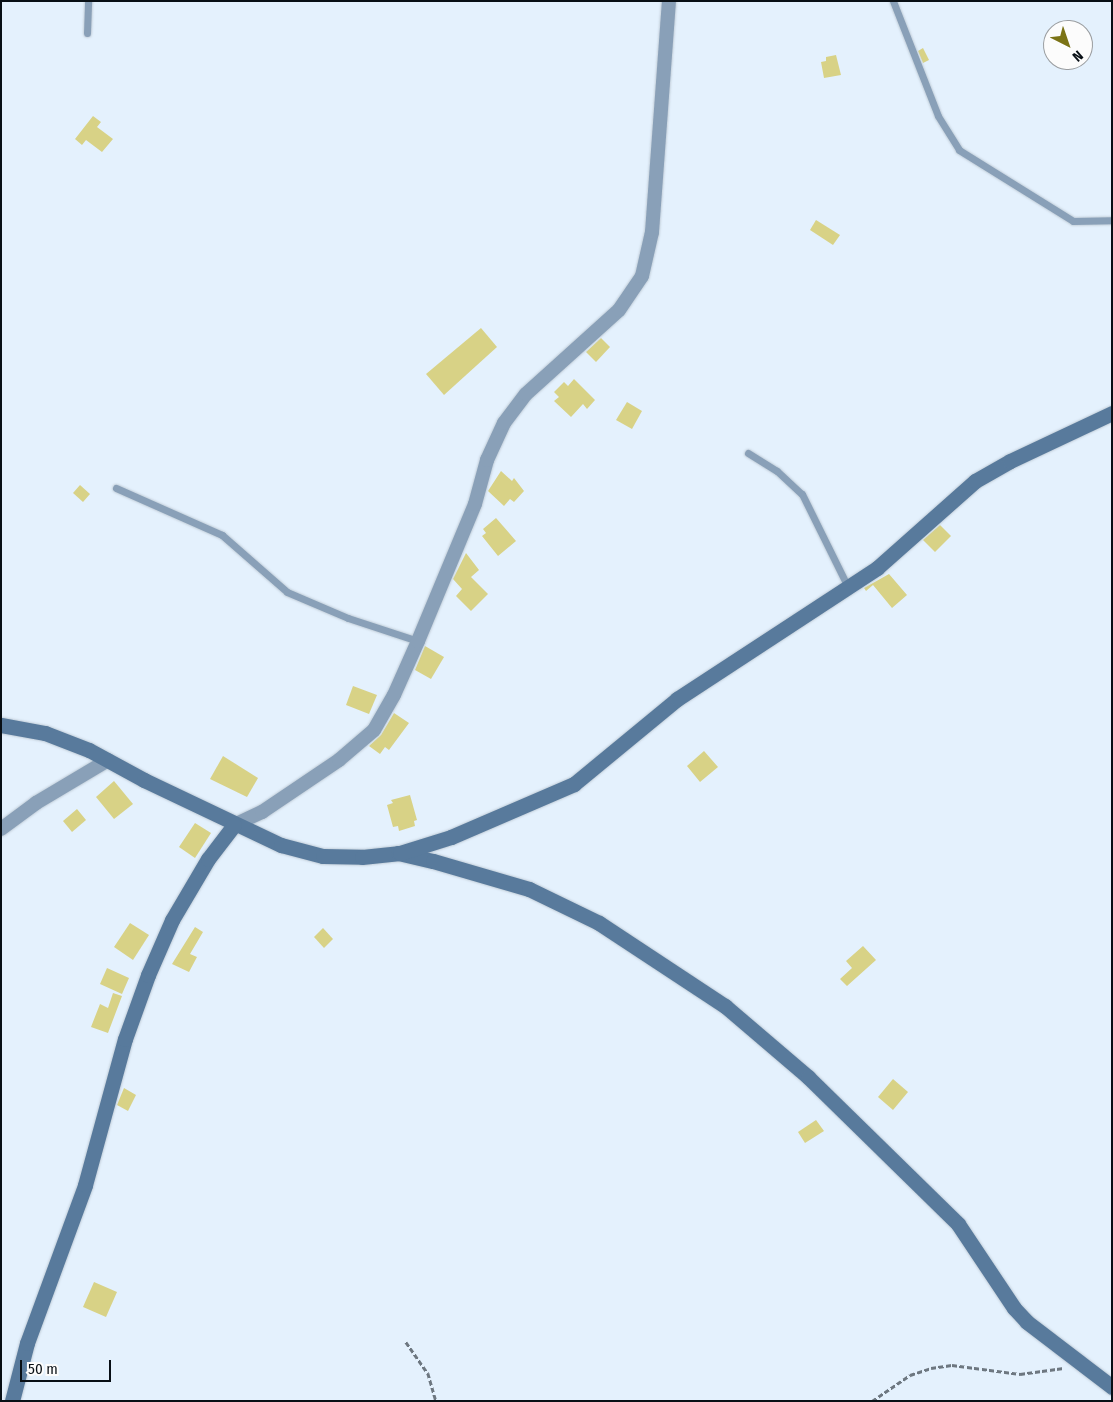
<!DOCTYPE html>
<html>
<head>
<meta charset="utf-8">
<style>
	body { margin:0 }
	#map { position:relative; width:1113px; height:1402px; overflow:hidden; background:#e4f1fd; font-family:"Fira Sans Condensed",sans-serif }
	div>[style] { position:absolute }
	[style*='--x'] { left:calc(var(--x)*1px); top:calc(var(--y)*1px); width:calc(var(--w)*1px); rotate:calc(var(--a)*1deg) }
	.building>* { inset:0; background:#d8d286 }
	.path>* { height:2.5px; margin-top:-1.25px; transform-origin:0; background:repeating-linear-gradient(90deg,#6d7780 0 5px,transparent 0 7.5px) }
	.roads { filter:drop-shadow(0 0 1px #c1cdd8) drop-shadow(0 0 1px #c1cdd8) }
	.lane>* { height:7px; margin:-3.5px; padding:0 3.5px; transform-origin:3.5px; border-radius:3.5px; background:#89a0b8 }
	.street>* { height:14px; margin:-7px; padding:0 7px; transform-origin:7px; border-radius:7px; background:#89a0b8 }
	.secondary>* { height:15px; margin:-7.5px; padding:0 7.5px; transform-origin:7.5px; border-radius:7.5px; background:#587a9c }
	span { translate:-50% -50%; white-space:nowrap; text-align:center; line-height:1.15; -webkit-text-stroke:5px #fcfcfc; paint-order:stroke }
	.frame { position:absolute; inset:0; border:2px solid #080f15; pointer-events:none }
	.north { position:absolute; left:1043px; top:20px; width:50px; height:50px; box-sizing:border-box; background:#fcfcfc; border:1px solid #9a9da0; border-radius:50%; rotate:139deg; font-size:14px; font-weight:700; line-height:20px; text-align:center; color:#080f15 }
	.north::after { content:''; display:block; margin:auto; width:18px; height:22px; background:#7b7316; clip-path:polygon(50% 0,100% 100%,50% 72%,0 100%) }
	.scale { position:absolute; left:20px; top:1360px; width:91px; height:22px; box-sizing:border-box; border:2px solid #080f15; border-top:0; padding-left:6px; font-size:15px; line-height:18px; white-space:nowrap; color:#080f15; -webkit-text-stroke:4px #fcfcfc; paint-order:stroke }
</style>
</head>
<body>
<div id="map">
	<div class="building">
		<div style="clip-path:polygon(923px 48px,929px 60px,923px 63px,918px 51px)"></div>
		<div style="clip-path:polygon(836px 55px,841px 75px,824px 78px,821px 62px,826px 61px,826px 57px)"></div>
		<div style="clip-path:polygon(93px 116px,101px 122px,97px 127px,113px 139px,102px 152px,86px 140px,82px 145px,75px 139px)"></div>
		<div style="clip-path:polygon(816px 220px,840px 235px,833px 245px,810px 230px)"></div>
		<div style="clip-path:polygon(481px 328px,497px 347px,444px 395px,426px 374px)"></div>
		<div style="clip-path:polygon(601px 338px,610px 347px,596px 362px,586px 352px)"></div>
		<div style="clip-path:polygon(574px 379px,595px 400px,587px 409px,583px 404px,571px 417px,554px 401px,559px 397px,554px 392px,564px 382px,568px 386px)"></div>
		<div style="clip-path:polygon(627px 402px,642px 411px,632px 429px,616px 420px)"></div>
		<div style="clip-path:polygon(501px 471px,512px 481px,514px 478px,524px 491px,514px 502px,510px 499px,504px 506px,488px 491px)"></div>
		<div style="clip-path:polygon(80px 485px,90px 494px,83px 502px,73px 493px)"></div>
		<div style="clip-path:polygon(496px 518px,516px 541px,498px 556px,482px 536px,486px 533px,483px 529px)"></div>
		<div style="clip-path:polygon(940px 525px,951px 536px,935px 552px,923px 540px)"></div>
		<div style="clip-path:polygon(466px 553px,479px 570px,471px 577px,488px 594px,471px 611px,456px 596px,462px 589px,453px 579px)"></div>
		<div style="clip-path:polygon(889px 574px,907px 595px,892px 608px,873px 585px,866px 591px,864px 588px)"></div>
		<div style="clip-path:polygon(425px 646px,444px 657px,431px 679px,415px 670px)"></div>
		<div style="clip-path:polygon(353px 686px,377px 695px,369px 714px,346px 705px)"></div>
		<div style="clip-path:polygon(394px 713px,409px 723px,389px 750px,385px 747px,380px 754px,369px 746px,381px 735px)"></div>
		<div style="clip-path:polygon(704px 751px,718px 767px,700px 782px,687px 766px)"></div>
		<div style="clip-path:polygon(223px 756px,258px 778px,247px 797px,210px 779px)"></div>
		<div style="clip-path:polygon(114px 781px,133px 804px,114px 819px,96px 797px)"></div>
		<div style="clip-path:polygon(410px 795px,417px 820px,414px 821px,415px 826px,399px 831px,398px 826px,393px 827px,387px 805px,393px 803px,391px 800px)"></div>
		<div style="clip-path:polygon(77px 809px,86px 820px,72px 832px,63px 821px)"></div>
		<div style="clip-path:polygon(195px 823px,211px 833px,195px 858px,179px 847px)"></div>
		<div style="clip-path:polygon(130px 923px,149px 935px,133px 960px,114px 947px)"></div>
		<div style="clip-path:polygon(195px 927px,203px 932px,190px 954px,197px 957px,189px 972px,172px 964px)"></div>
		<div style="clip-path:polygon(323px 928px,333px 939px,324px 948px,314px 937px)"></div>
		<div style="clip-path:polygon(863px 946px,876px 960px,847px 986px,840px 979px,852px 968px,846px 961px)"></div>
		<div style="clip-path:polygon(107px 968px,129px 978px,122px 994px,100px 984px)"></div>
		<div style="clip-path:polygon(113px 993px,122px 996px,108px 1033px,91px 1027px,100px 1004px,108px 1008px)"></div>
		<div style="clip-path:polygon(893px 1079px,908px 1092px,893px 1110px,878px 1097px)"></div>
		<div style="clip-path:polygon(124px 1088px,136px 1095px,128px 1111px,117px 1105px)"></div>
		<div style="clip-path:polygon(816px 1120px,824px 1131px,805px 1143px,798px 1132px)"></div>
		<div style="clip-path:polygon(94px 1282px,117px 1292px,106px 1317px,83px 1307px)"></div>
	</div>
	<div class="path">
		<div style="--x:406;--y:1342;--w:38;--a:55"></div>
		<div style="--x:428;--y:1373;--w:29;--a:74"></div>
		<div style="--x:872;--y:1401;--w:46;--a:-34.4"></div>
		<div style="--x:910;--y:1375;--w:22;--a:-18"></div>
		<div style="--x:931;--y:1368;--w:21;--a:-8"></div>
		<div style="--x:952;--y:1365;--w:69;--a:7.5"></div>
		<div style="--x:1020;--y:1374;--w:44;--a:-7.8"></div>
	</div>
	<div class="roads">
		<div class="lane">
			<div style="--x:893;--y:1;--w:123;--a:68.6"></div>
			<div style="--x:938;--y:116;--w:40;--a:58"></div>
			<div style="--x:959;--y:150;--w:134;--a:31.9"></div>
			<div style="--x:1073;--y:221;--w:39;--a:-1"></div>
			<div style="--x:87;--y:33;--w:32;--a:-88"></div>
			<div style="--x:748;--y:453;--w:34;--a:32"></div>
			<div style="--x:777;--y:471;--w:34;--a:43"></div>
			<div style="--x:802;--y:494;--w:104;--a:63.7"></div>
			<div style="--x:116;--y:488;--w:116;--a:23.9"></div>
			<div style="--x:222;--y:535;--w:86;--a:41.2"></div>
			<div style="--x:287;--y:592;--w:66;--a:23.1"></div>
			<div style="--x:348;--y:618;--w:74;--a:18.2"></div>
		</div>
		<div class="street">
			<div style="--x:234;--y:825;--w:31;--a:-25"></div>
			<div style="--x:262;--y:812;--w:93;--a:-34"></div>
			<div style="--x:339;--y:760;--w:46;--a:-40.6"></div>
			<div style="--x:374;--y:730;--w:40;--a:-60.3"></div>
			<div style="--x:394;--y:695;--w:59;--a:-66"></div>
			<div style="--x:418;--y:641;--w:148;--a:-67.4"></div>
			<div style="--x:475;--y:504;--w:46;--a:-74.7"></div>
			<div style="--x:487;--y:460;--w:41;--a:-65.3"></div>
			<div style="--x:504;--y:423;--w:36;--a:-53"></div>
			<div style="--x:526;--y:394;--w:125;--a:-42.1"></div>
			<div style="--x:619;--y:310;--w:41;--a:-55.9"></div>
			<div style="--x:642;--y:276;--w:45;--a:-77.2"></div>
			<div style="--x:652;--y:232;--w:232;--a:-85.8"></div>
			<div style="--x:1;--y:829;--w:44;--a:-36.6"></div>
			<div style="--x:36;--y:803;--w:84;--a:-30.8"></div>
		</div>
		<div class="secondary">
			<div style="--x:1;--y:725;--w:45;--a:10.3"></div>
			<div style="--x:45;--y:733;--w:47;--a:21.1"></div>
			<div style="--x:89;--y:750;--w:63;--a:28.6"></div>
			<div style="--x:144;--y:780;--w:152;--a:25.4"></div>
			<div style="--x:281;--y:845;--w:43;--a:14.7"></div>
			<div style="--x:323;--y:856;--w:39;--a:1"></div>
			<div style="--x:362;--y:857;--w:36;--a:-6"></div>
			<div style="--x:398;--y:853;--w:36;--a:13"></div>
			<div style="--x:433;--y:861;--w:100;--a:16.3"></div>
			<div style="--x:529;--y:889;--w:78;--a:25.9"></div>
			<div style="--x:599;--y:923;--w:151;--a:33.4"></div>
			<div style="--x:725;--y:1006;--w:109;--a:40.5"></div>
			<div style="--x:808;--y:1077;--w:210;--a:44.4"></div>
			<div style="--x:958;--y:1224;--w:101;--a:56.3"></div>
			<div style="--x:1014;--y:1308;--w:19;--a:47"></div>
			<div style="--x:1027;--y:1322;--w:107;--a:37.4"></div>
			<div style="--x:400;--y:853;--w:53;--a:-17.4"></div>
			<div style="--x:451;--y:837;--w:134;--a:-23.3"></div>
			<div style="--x:574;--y:784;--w:134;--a:-39.5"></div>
			<div style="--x:677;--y:699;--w:239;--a:-33.2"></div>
			<div style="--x:877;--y:568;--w:131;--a:-41.6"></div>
			<div style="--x:975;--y:481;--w:40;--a:-29.7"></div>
			<div style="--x:1010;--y:461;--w:113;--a:-25.2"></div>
			<div style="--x:12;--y:1401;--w:60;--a:-75.5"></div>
			<div style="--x:27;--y:1343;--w:168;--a:-69.8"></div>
			<div style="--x:85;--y:1185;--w:151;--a:-74.7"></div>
			<div style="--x:125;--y:1039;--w:68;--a:-70.2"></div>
			<div style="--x:148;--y:975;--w:60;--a:-66.4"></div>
			<div style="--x:172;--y:920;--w:71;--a:-59.5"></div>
			<div style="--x:208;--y:859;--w:43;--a:-52.6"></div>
		</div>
	</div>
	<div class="frame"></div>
	<div class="north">N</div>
	<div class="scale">50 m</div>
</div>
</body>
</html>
